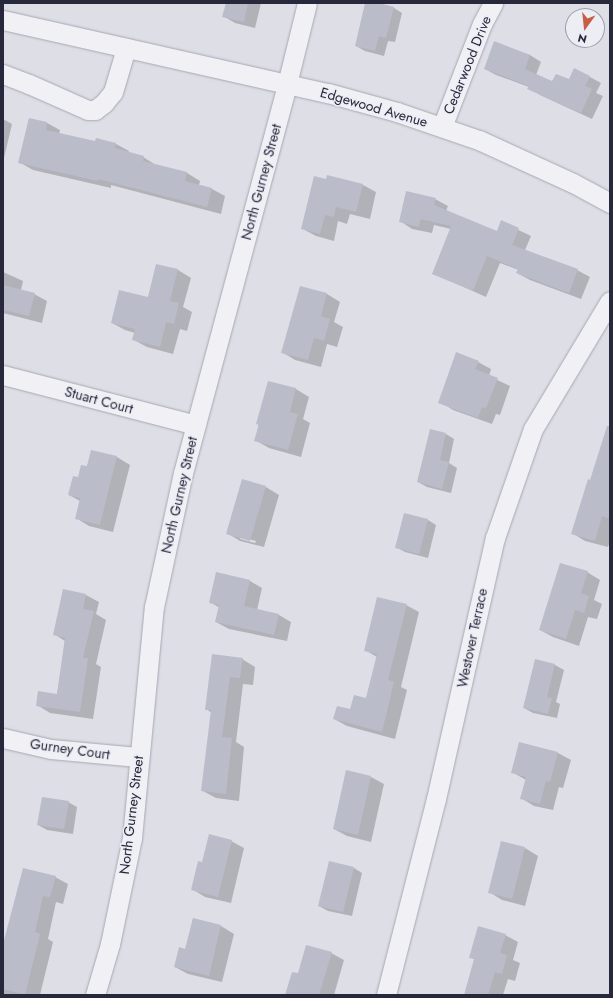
<!DOCTYPE html>
<html>
<head>
<meta charset="utf-8">
<style>
	body { margin:0 }
	#map { position:relative; width:613px; height:998px; overflow:hidden; background:#dedee7; font-family:Jost,sans-serif }
	div>[style] { position:absolute }
	[style*='--x'] { left:calc(var(--x)*1px); top:calc(var(--y)*1px); width:calc(var(--w)*1px); rotate:calc(var(--a)*1deg) }
	.shadow>* { inset:0; background:#0003 }
	.building>* { inset:0; background:#bbbcc9 }
	.roads { filter:drop-shadow(0 0 1px #a7a7b4) drop-shadow(0 0 1px #a7a7b4) }
	.minor>* { height:19px; margin:-9.5px; padding:0 9.5px; transform-origin:9.5px; border-radius:9.5px; background:#f0f0f5 }
	span { translate:-50% -50%; white-space:nowrap; text-align:center; line-height:1.15; -webkit-text-stroke:3px #edeef4; paint-order:stroke }
	.street-label { font-size:14px; color:#28283d }
	.frame { position:absolute; inset:0; border:4px solid #28283d; pointer-events:none }
	.north { position:absolute; left:565px; top:8px; width:40px; height:40px; box-sizing:border-box; background:#edeef4; border:1px solid #9e9fab; border-radius:50%; rotate:195deg; font-size:11px; font-weight:700; line-height:16px; text-align:center; color:#28283d }
	.north::after { content:''; display:block; margin:auto; width:14px; height:18px; background:#c75f47; clip-path:polygon(50% 0,100% 100%,50% 72%,0 100%) }
</style>
</head>
<body>
<div id="map">
	<div class="shadow">
		<div style="clip-path:polygon(227px 3px,261px 3px,255px 28px,235px 23px,223px 16px)"></div>
		<div style="clip-path:polygon(366px 3px,394px 8px,402px 13px,395px 42px,388px 41px,384px 56px,365px 51px,356px 46px)"></div>
		<div style="clip-path:polygon(495px 43px,530px 55px,541px 62px,536px 75px,553px 83px,590px 77px,601px 83px,596px 93px,603px 96px,592px 119px,540px 95px,529px 87px,496px 75px,485px 69px)"></div>
		<div style="clip-path:polygon(3px 119px,12px 124px,4px 158px,3px 158px)"></div>
		<div style="clip-path:polygon(29px 119px,47px 123px,60px 130px,59px 134px,96px 142px,116px 144px,129px 151px,128px 153px,143px 157px,156px 165px,187px 173px,200px 181px,199px 185px,212px 189px,225px 196px,221px 214px,111px 185px,111px 188px,33px 170px,19px 162px)"></div>
		<div style="clip-path:polygon(327px 180px,363px 185px,376px 192px,370px 219px,350px 214px,347px 224px,338px 221px,334px 241px,316px 236px,303px 229px)"></div>
		<div style="clip-path:polygon(435px 199px,448px 206px,446px 211px,497px 232px,502px 222px,531px 236px,525px 250px,577px 270px,590px 277px,581px 299px,530px 280px,517px 273px,519px 270px,500px 263px,486px 297px,433px 273px,451px 229px,434px 225px,432px 233px,412px 229px,400px 221px)"></div>
		<div style="clip-path:polygon(157px 265px,178px 270px,191px 278px,183px 307px,192px 312px,187px 331px,180px 329px,173px 354px,147px 347px,134px 340px,135px 333px,125px 330px,112px 323px,148px 298px)"></div>
		<div style="clip-path:polygon(3px 272px,23px 281px,21px 290px,34px 294px,47px 301px,42px 323px,3px 313px)"></div>
		<div style="clip-path:polygon(301px 287px,327px 294px,340px 302px,334px 322px,343px 327px,337px 347px,327px 344px,321px 367px,295px 360px,282px 352px)"></div>
		<div style="clip-path:polygon(478px 362px,491px 369px,489px 376px,510px 386px,500px 415px,496px 414px,492px 424px,453px 410px,440px 402px)"></div>
		<div style="clip-path:polygon(269px 382px,296px 389px,309px 397px,303px 419px,310px 423px,301px 457px,269px 448px,255px 440px)"></div>
		<div style="clip-path:polygon(446px 434px,454px 439px,449px 463px,457px 468px,451px 493px,427px 487px,418px 482px)"></div>
		<div style="clip-path:polygon(610px 438px,610px 541px,608px 547px,585px 541px,572px 533px,591px 481px)"></div>
		<div style="clip-path:polygon(92px 451px,117px 457px,130px 465px,113px 532px,89px 526px,76px 518px,80px 501px,69px 495px,87px 467px)"></div>
		<div style="clip-path:polygon(evenodd,266px 487px,279px 495px,264px 547px,240px 541px,227px 533px,266px 487px,240px 537px,256px 541px,255px 543px,240px 539px,240px 537px)"></div>
		<div style="clip-path:polygon(428px 520px,436px 525px,428px 558px,405px 552px,396px 547px)"></div>
		<div style="clip-path:polygon(587px 572px,600px 580px,594px 600px,602px 604px,597px 619px,588px 617px,579px 646px,553px 637px,540px 630px)"></div>
		<div style="clip-path:polygon(217px 573px,250px 581px,262px 588px,257px 610px,279px 615px,291px 622px,287px 641px,229px 629px,216px 622px,220px 608px,210px 602px)"></div>
		<div style="clip-path:polygon(86px 595px,99px 602px,96px 614px,106px 620px,96px 664px,101px 667px,93px 719px,50px 713px,37px 705px,57px 695px,65px 641px,54px 634px)"></div>
		<div style="clip-path:polygon(406px 605px,419px 612px,401px 687px,407px 690px,395px 739px,347px 726px,334px 719px,351px 711px,366px 699px,377px 657px,365px 650px)"></div>
		<div style="clip-path:polygon(242px 659px,255px 667px,253px 685px,243px 684px,236px 742px,244px 747px,239px 801px,216px 798px,203px 791px,212px 713px,206px 709px)"></div>
		<div style="clip-path:polygon(536px 660px,555px 665px,564px 670px,556px 702px,560px 704px,557px 718px,533px 713px,524px 708px)"></div>
		<div style="clip-path:polygon(558px 753px,571px 760px,563px 788px,559px 787px,553px 810px,534px 806px,521px 798px,526px 780px,512px 772px)"></div>
		<div style="clip-path:polygon(371px 777px,384px 784px,371px 842px,347px 836px,334px 829px)"></div>
		<div style="clip-path:polygon(68px 802px,77px 807px,73px 834px,47px 830px,38px 825px)"></div>
		<div style="clip-path:polygon(231px 841px,244px 848px,231px 903px,205px 897px,192px 889px)"></div>
		<div style="clip-path:polygon(525px 848px,538px 856px,525px 906px,502px 900px,489px 892px)"></div>
		<div style="clip-path:polygon(354px 868px,362px 873px,352px 916px,328px 911px,319px 906px)"></div>
		<div style="clip-path:polygon(55px 877px,68px 884px,63px 904px,56px 902px,48px 939px,53px 942px,40px 995px,3px 995px,3px 949px)"></div>
		<div style="clip-path:polygon(193px 919px,221px 926px,234px 934px,222px 982px,188px 974px,175px 967px,186px 950px)"></div>
		<div style="clip-path:polygon(505px 935px,518px 942px,513px 960px,520px 963px,515px 981px,508px 979px,503px 995px,466px 995px,475px 960px,470px 957px)"></div>
		<div style="clip-path:polygon(331px 953px,344px 960px,334px 995px,286px 995px)"></div>
	</div>
	<div class="building">
		<div style="clip-path:polygon(226px 3px,248px 3px,244px 22px,222px 17px)"></div>
		<div style="clip-path:polygon(365px 3px,379px 3px,394px 7px,386px 38px,379px 36px,375px 51px,355px 46px)"></div>
		<div style="clip-path:polygon(494px 41px,530px 55px,525px 69px,552px 81px,556px 74px,569px 79px,574px 68px,590px 76px,585px 86px,592px 89px,581px 113px,527px 89px,529px 86px,484px 69px)"></div>
		<div style="clip-path:polygon(29px 118px,47px 122px,46px 130px,95px 141px,96px 138px,116px 143px,115px 148px,144px 156px,143px 161px,187px 172px,185px 181px,212px 188px,207px 207px,98px 179px,98px 181px,18px 163px)"></div>
		<div style="clip-path:polygon(327px 175px,363px 184px,356px 212px,336px 207px,334px 217px,325px 215px,320px 234px,301px 229px,314px 176px,326px 179px)"></div>
		<div style="clip-path:polygon(406px 191px,436px 198px,434px 205px,497px 231px,501px 220px,519px 228px,512px 245px,578px 269px,569px 293px,516px 273px,518px 269px,487px 256px,473px 291px,432px 274px,451px 226px,421px 219px,419px 227px,399px 222px)"></div>
		<div style="clip-path:polygon(156px 264px,178px 269px,170px 301px,179px 303px,174px 324px,166px 322px,160px 347px,132px 340px,135px 329px,111px 323px,119px 290px,148px 297px)"></div>
		<div style="clip-path:polygon(3px 285px,35px 293px,29px 316px,3px 310px)"></div>
		<div style="clip-path:polygon(300px 286px,327px 293px,321px 316px,330px 319px,324px 341px,314px 338px,308px 360px,281px 353px)"></div>
		<div style="clip-path:polygon(456px 352px,479px 361px,475px 369px,498px 378px,486px 408px,482px 407px,478px 418px,438px 403px)"></div>
		<div style="clip-path:polygon(268px 381px,296px 388px,290px 412px,298px 414px,288px 450px,254px 441px,259px 425px,256px 424px)"></div>
		<div style="clip-path:polygon(607px 426px,610px 426px,610px 519px,602px 516px,595px 541px,571px 534px,588px 479px,590px 480px)"></div>
		<div style="clip-path:polygon(430px 429px,446px 433px,440px 460px,449px 462px,442px 489px,417px 482px)"></div>
		<div style="clip-path:polygon(91px 450px,117px 456px,100px 525px,75px 519px,80px 498px,68px 495px,73px 476px,78px 477px,81px 465px,87px 466px)"></div>
		<div style="clip-path:polygon(242px 479px,266px 486px,250px 541px,226px 534px)"></div>
		<div style="clip-path:polygon(404px 513px,428px 519px,419px 554px,395px 548px)"></div>
		<div style="clip-path:polygon(560px 563px,588px 571px,581px 593px,589px 596px,584px 613px,575px 610px,566px 639px,539px 630px)"></div>
		<div style="clip-path:polygon(216px 572px,250px 580px,244px 606px,279px 614px,274px 635px,215px 622px,219px 605px,209px 603px)"></div>
		<div style="clip-path:polygon(63px 589px,86px 594px,83px 609px,94px 611px,83px 658px,88px 658px,80px 712px,36px 706px,38px 691px,57px 694px,65px 638px,53px 635px)"></div>
		<div style="clip-path:polygon(377px 597px,407px 604px,388px 680px,394px 682px,382px 732px,333px 719px,337px 706px,350px 709px,354px 695px,366px 698px,377px 654px,364px 651px)"></div>
		<div style="clip-path:polygon(212px 654px,243px 658px,240px 678px,230px 677px,222px 737px,232px 738px,226px 794px,201px 791px,211px 710px,205px 710px)"></div>
		<div style="clip-path:polygon(535px 659px,555px 664px,547px 697px,552px 698px,548px 714px,523px 708px)"></div>
		<div style="clip-path:polygon(519px 742px,558px 752px,550px 782px,546px 781px,540px 804px,520px 799px,526px 777px,511px 773px)"></div>
		<div style="clip-path:polygon(346px 770px,371px 776px,358px 835px,333px 829px)"></div>
		<div style="clip-path:polygon(42px 797px,69px 801px,64px 829px,37px 825px)"></div>
		<div style="clip-path:polygon(209px 834px,232px 840px,218px 897px,191px 890px,198px 861px,202px 862px)"></div>
		<div style="clip-path:polygon(501px 841px,525px 847px,512px 899px,488px 893px)"></div>
		<div style="clip-path:polygon(329px 861px,354px 867px,343px 912px,318px 906px)"></div>
		<div style="clip-path:polygon(23px 868px,56px 876px,50px 897px,43px 896px,35px 932px,40px 934px,25px 995px,3px 989px,3px 944px)"></div>
		<div style="clip-path:polygon(193px 918px,221px 925px,209px 976px,174px 967px,179px 947px,185px 949px)"></div>
		<div style="clip-path:polygon(478px 926px,506px 934px,500px 953px,507px 955px,502px 974px,495px 972px,488px 995px,464px 995px,474px 959px,469px 958px)"></div>
		<div style="clip-path:polygon(306px 945px,332px 952px,319px 995px,285px 995px,292px 972px,298px 973px)"></div>
	</div>
	<div class="roads">
		<div class="minor">
			<div style="--x:3;--y:20;--w:333;--a:12.7"></div>
			<div style="--x:328;--y:93;--w:72;--a:15.4"></div>
			<div style="--x:397;--y:112;--w:87;--a:18.9"></div>
			<div style="--x:479;--y:140;--w:103;--a:24.6"></div>
			<div style="--x:573;--y:183;--w:42;--a:28.4"></div>
			<div style="--x:3;--y:74;--w:28;--a:21"></div>
			<div style="--x:29;--y:84;--w:64;--a:23.8"></div>
			<div style="--x:88;--y:110;--w:7;--a:0"></div>
			<div style="--x:95;--y:110;--w:11;--a:-38"></div>
			<div style="--x:104;--y:103;--w:14;--a:-51"></div>
			<div style="--x:113;--y:92;--w:46;--a:-73.5"></div>
			<div style="--x:442;--y:127;--w:110;--a:-68.8"></div>
			<div style="--x:482;--y:24;--w:24;--a:-62"></div>
			<div style="--x:3;--y:375;--w:199;--a:14.5"></div>
			<div style="--x:3;--y:738;--w:49;--a:12.9"></div>
			<div style="--x:51;--y:749;--w:87;--a:5.3"></div>
			<div style="--x:95;--y:995;--w:53;--a:-73.6"></div>
			<div style="--x:110;--y:944;--w:108;--a:-78.3"></div>
			<div style="--x:132;--y:838;--w:232;--a:-84.6"></div>
			<div style="--x:154;--y:607;--w:137;--a:-77.8"></div>
			<div style="--x:183;--y:473;--w:403;--a:-75"></div>
			<div style="--x:287;--y:84;--w:83;--a:-76.1"></div>
			<div style="--x:386;--y:995;--w:202;--a:-75.7"></div>
			<div style="--x:436;--y:799;--w:268;--a:-77.3"></div>
			<div style="--x:495;--y:538;--w:115;--a:-70.8"></div>
			<div style="--x:533;--y:429;--w:149;--a:-59"></div>
		</div>
	</div>
	<div class="street-label">
		<span style="left:467px;top:65px;rotate:-68deg">Cedarwood Drive</span>
		<span style="left:374px;top:107px;rotate:16deg">Edgewood Avenue</span>
		<span style="left:261px;top:182px;rotate:-75deg">North Gurney Street</span>
		<span style="left:99px;top:400px;rotate:15deg">Stuart Court</span>
		<span style="left:179px;top:495px;rotate:-77deg">North Gurney Street</span>
		<span style="left:472px;top:638px;rotate:-78deg">Westover Terrace</span>
		<span style="left:70px;top:749px;rotate:8deg">Gurney Court</span>
		<span style="left:131px;top:815px;rotate:-83deg">North Gurney Street</span>
	</div>
	<div class="frame"></div>
	<div class="north">N</div>
</div>
</body>
</html>
